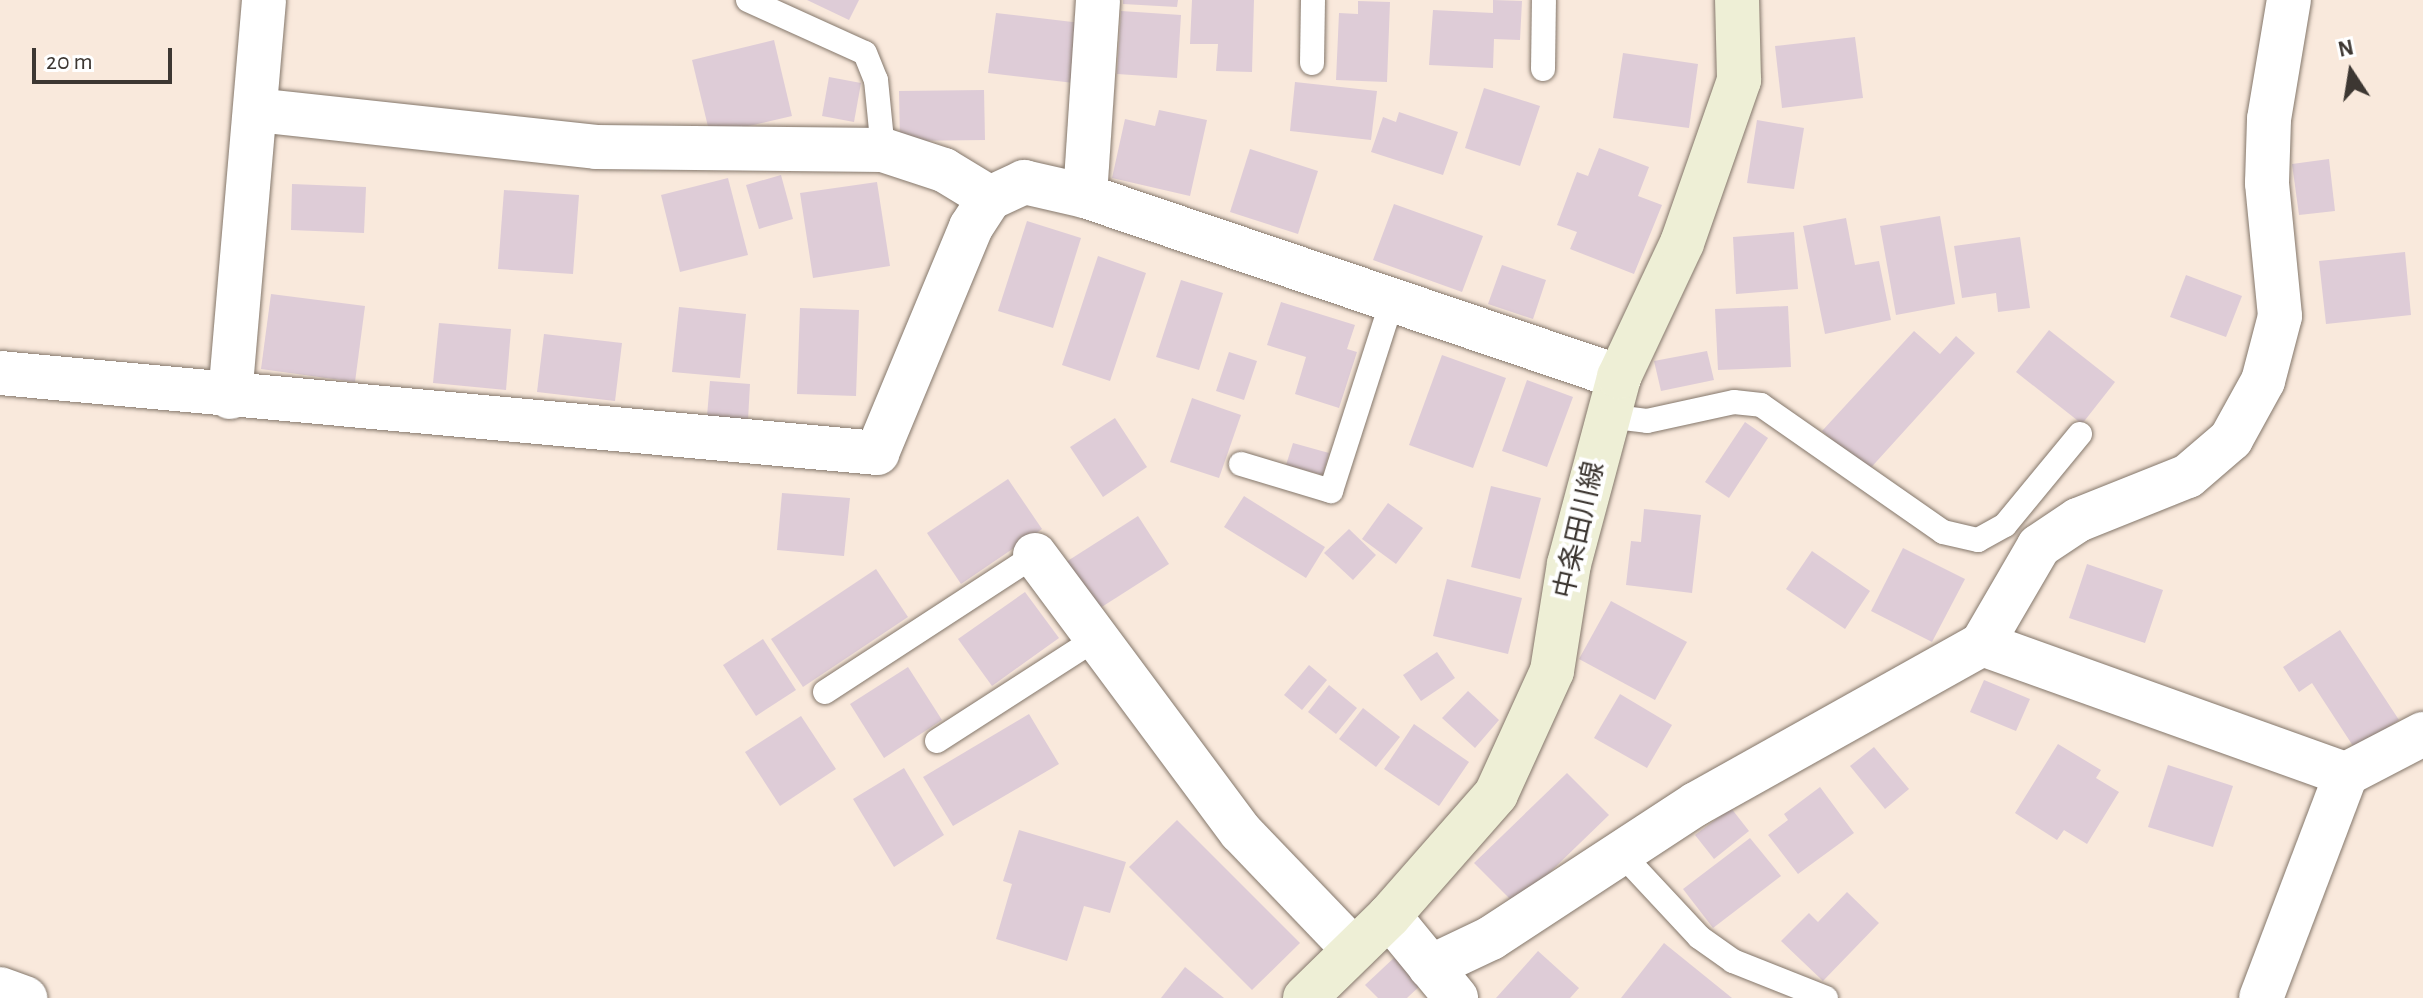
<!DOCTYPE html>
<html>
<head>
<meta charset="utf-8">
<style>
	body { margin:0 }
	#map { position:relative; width:2423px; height:998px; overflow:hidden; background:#f9e9dc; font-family:"Alegreya Sans","Noto Sans JP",sans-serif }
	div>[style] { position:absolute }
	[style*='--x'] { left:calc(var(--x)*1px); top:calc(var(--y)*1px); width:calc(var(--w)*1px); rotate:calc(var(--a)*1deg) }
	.building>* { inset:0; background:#deccd7 }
	.roads { filter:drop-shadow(0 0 2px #84776b) drop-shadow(0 0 2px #84776b) }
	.lane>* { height:24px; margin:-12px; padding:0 12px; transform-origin:12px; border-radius:12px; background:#fff }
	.street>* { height:44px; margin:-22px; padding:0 22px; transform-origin:22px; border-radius:22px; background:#fff }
	.secondary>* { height:44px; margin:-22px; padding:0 22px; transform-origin:22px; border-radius:22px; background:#eeefd6 }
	span { translate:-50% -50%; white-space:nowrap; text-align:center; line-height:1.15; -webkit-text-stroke:8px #fff; paint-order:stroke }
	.street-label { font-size:28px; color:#3d3732 }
	.north { position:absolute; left:2311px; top:32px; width:80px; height:80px; -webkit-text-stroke:6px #fff; paint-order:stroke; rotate:348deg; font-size:22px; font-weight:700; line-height:32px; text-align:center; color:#3d3732 }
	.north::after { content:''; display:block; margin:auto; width:28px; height:36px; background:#3d3732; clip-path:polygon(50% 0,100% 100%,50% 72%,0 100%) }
	.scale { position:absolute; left:32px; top:48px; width:140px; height:36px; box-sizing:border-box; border:4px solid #3d3732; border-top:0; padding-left:10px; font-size:24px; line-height:28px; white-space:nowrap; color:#3d3732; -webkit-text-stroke:6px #fff; paint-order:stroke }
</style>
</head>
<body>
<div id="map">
	<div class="building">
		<div style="clip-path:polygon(807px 0,859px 0,849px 20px)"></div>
		<div style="clip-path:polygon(1123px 0,1178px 0,1177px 7px,1123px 4px)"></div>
		<div style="clip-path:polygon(1192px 0,1254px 0,1252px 72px,1216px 71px,1218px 44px,1190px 44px)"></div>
		<div style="clip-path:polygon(1493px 0,1522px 1px,1520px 40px,1494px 39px,1493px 68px,1429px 65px,1433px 10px,1493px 13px)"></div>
		<div style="clip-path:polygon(1358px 1px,1390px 2px,1387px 82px,1336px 80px,1339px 13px,1358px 14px)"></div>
		<div style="clip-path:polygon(1121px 11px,1181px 15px,1177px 78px,1117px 74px)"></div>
		<div style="clip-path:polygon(996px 13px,1081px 23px,1074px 83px,988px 73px)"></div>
		<div style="clip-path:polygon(1855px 37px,1863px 98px,1782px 108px,1775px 46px)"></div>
		<div style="clip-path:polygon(774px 40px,792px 116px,710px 135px,692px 60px)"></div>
		<div style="clip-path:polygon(1623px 53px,1698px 64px,1689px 128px,1613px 118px)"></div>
		<div style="clip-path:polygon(829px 77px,861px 83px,854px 122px,822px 116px)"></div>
		<div style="clip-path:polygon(1295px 82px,1377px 91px,1371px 140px,1290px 131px)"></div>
		<div style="clip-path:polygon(1484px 88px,1540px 106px,1520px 166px,1465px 148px)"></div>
		<div style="clip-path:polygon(984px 90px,985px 140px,900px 141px,899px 91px)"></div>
		<div style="clip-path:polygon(1159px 110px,1207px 120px,1190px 196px,1112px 178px,1125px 119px,1155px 126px)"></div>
		<div style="clip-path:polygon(1399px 112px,1458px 132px,1443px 175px,1371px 152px,1383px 117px,1396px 122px)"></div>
		<div style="clip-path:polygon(1757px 120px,1804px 128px,1794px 189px,1747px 183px)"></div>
		<div style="clip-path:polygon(1599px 148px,1649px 167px,1638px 196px,1662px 205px,1634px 274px,1570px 249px,1577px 232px,1557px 225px,1577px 172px,1588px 176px)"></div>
		<div style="clip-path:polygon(1250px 149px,1318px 171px,1298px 234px,1230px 212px)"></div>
		<div style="clip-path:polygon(2329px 159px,2335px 211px,2299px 215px,2292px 164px)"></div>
		<div style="clip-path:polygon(781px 175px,793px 219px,759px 229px,746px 185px)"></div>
		<div style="clip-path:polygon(728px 178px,748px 255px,680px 272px,661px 195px)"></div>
		<div style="clip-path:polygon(877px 182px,890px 266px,813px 278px,800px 193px)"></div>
		<div style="clip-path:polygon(292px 184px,366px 187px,364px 233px,291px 230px)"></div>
		<div style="clip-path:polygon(504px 190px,579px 195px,573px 274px,498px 269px)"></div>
		<div style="clip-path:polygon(1394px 204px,1483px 236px,1462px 292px,1373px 260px)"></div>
		<div style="clip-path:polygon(1940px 216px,1955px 304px,1896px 315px,1880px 226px)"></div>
		<div style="clip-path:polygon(1846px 218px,1855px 265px,1879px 261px,1891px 320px,1825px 334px,1803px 226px)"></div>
		<div style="clip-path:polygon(1027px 221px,1081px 238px,1053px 328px,998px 311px)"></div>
		<div style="clip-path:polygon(1794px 232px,1798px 289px,1736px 294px,1733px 237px)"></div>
		<div style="clip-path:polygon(2020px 237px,2030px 308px,1998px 312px,1996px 293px,1962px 298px,1954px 246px)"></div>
		<div style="clip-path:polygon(2405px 252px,2411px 315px,2326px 324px,2319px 261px)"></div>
		<div style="clip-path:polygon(1098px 256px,1146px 273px,1110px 381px,1062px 365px)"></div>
		<div style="clip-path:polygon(1502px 265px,1546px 280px,1533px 319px,1488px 304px)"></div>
		<div style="clip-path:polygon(2186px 275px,2242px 296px,2226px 337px,2170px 317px)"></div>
		<div style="clip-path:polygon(1181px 280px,1223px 293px,1199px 370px,1156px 357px)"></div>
		<div style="clip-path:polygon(271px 294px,365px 306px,355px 382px,261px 369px)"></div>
		<div style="clip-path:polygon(1281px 302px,1355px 325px,1347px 349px,1357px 352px,1339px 408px,1295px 394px,1306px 357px,1267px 345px)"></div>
		<div style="clip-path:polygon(1788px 306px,1791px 367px,1718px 370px,1715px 309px)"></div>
		<div style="clip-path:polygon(679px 307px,746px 314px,740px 378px,672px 372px)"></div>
		<div style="clip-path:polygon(800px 308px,859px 310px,856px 396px,797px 394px)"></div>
		<div style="clip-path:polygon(439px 323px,511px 329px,506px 390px,433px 383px)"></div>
		<div style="clip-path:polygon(2049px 330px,2115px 382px,2082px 424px,2016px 372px)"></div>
		<div style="clip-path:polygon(1914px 331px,1940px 354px,1956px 336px,1975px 353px,1867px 472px,1822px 431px)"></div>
		<div style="clip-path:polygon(544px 334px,622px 343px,615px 401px,537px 392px)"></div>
		<div style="clip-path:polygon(1707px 351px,1714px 380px,1661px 391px,1654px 361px)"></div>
		<div style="clip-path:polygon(1229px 352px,1257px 361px,1244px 400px,1216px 391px)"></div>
		<div style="clip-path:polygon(1442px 355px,1506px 378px,1473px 468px,1409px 445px)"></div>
		<div style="clip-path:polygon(1527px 380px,1573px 397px,1547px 467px,1502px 451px)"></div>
		<div style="clip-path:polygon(710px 381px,750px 384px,748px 420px,707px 416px)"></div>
		<div style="clip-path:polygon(1192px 398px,1241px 415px,1219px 478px,1170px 462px)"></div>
		<div style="clip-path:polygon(1115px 418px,1147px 467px,1103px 497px,1070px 447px)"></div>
		<div style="clip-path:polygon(1745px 422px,1768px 438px,1729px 498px,1705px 482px)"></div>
		<div style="clip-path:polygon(1293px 443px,1329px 453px,1323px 475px,1286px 465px)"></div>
		<div style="clip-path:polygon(1008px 479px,1042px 529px,961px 584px,927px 533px)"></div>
		<div style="clip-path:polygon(1491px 486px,1541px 498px,1520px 579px,1471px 567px)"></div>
		<div style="clip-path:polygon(782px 493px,850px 498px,844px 556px,777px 550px)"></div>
		<div style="clip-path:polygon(1244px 496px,1325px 547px,1306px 578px,1224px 527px)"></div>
		<div style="clip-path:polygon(1388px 503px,1423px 528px,1396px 564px,1362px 539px)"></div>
		<div style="clip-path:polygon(1644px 509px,1701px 515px,1692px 593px,1626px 585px,1631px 541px,1641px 542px)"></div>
		<div style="clip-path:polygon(1138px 516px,1169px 564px,1097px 610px,1066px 562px)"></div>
		<div style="clip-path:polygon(1349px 529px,1376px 555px,1353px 580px,1324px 553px)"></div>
		<div style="clip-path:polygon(1903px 548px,1965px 579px,1932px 642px,1871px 611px)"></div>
		<div style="clip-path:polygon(1812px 551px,1870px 591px,1845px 629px,1786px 589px)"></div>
		<div style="clip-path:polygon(2087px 564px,2163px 590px,2145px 643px,2069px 618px)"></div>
		<div style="clip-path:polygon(876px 569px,908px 617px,803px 687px,771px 639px)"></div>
		<div style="clip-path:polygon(1447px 579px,1522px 598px,1508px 654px,1433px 636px)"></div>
		<div style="clip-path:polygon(1025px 592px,1059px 638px,992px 686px,958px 639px)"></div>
		<div style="clip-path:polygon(1611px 601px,1687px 642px,1655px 700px,1579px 659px)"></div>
		<div style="clip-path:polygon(2340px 630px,2399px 720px,2355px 749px,2312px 683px,2299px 692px,2283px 667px)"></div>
		<div style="clip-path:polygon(763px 639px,796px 690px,756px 716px,723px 665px)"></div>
		<div style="clip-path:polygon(1437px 652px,1455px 678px,1421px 701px,1403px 675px)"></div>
		<div style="clip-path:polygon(1309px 665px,1327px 680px,1302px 710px,1284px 695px)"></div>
		<div style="clip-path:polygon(908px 667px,942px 720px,884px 758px,850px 704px)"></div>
		<div style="clip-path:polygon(1984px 680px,2030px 699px,2016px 731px,1970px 712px)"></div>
		<div style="clip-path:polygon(1329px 685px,1357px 708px,1336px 734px,1308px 712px)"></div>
		<div style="clip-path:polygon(1468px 691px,1499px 720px,1475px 748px,1442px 718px)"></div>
		<div style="clip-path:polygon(1620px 694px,1672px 725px,1647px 768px,1594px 738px)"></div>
		<div style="clip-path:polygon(1363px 708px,1400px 737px,1376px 767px,1339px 739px)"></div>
		<div style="clip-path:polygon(1029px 714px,1059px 764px,953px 826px,923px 777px)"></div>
		<div style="clip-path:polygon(801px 716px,836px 769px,780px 806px,745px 752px)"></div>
		<div style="clip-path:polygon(1414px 724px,1469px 762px,1439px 806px,1384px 769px)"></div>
		<div style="clip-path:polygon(2058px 744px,2101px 770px,2096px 778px,2119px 792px,2087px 844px,2064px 830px,2057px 840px,2015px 813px)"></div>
		<div style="clip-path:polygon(1874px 747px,1909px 789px,1885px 809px,1850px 766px)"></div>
		<div style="clip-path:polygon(2168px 765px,2233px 786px,2213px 847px,2148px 827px)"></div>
		<div style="clip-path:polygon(904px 768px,944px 835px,894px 867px,853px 799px)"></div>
		<div style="clip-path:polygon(1567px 773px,1609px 815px,1516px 905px,1474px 863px)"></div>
		<div style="clip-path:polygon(1820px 787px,1854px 833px,1798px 874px,1768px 835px,1788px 820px,1784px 814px)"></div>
		<div style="clip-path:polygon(1731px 808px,1749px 831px,1714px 859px,1695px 835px)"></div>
		<div style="clip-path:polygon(1177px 820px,1300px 943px,1252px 990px,1129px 867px)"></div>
		<div style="clip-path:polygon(1019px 830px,1126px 862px,1110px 913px,1084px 906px,1067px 961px,996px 939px,1012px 884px,1003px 881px)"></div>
		<div style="clip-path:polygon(1750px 838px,1781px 876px,1713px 928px,1683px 889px)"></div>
		<div style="clip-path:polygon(1847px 892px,1879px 923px,1823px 981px,1781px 941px,1809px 913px,1818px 922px)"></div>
		<div style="clip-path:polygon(1664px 943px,1732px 998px,1621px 998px)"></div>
		<div style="clip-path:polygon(1538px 951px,1579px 988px,1570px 998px,1496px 998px)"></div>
		<div style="clip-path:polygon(1397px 955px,1423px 983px,1407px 998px,1378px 998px,1365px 985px)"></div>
		<div style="clip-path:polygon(1185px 967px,1224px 998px,1161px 998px)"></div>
	</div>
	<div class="roads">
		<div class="lane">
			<div style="--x:748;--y:0;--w:128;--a:24.4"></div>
			<div style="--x:865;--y:53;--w:29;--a:68"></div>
			<div style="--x:876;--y:80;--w:70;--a:84.3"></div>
			<div style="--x:1312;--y:63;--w:63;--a:-89.1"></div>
			<div style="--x:1543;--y:69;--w:69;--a:-89.2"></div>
			<div style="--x:1607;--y:416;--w:40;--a:7.1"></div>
			<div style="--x:1647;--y:421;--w:89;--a:-12.3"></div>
			<div style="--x:1734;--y:402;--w:27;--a:6"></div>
			<div style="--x:1761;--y:405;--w:222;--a:34.9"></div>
			<div style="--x:1943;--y:532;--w:36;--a:13"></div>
			<div style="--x:1978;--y:540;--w:31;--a:-29"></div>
			<div style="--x:2005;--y:525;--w:118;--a:-50.5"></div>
			<div style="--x:1241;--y:464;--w:94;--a:16.7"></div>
			<div style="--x:1331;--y:491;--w:200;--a:-72.2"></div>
			<div style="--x:825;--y:692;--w:251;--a:-33.1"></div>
			<div style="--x:937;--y:741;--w:190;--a:-32.8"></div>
			<div style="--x:1618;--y:850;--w:119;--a:47"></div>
			<div style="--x:1699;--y:937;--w:42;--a:35.2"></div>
			<div style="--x:1733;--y:961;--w:100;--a:21.7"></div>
		</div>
		<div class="street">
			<div style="--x:256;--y:110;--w:342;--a:6.2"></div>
			<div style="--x:596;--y:147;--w:287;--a:0.6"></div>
			<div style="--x:883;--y:150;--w:64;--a:18.2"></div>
			<div style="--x:944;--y:170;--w:54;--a:31.3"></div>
			<div style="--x:1085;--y:196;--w:196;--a:-86.2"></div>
			<div style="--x:0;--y:373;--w:881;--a:5.21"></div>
			<div style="--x:877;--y:453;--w:245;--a:-67.4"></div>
			<div style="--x:971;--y:227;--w:35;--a:-57"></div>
			<div style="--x:990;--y:198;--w:38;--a:-25"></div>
			<div style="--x:1024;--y:182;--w:63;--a:12.9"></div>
			<div style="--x:1085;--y:196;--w:564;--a:18.72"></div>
			<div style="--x:230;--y:397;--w:398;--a:-85.1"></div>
			<div style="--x:1035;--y:555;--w:345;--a:53.4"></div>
			<div style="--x:1241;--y:832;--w:163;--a:46.2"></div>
			<div style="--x:1982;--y:644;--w:387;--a:19.7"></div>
			<div style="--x:1389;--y:916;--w:106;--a:50.7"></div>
			<div style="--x:1430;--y:967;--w:68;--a:-25.4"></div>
			<div style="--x:1491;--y:938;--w:245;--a:-33.2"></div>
			<div style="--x:1696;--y:804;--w:328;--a:-29.2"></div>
			<div style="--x:1982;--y:644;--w:113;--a:-59.8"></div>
			<div style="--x:2039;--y:546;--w:47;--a:-33.7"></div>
			<div style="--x:2078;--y:520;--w:118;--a:-21.8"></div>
			<div style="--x:2188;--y:476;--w:57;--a:-40.7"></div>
			<div style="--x:2231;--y:439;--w:66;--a:-61.1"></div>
			<div style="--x:2263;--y:381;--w:67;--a:-75.3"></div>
			<div style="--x:2280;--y:316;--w:134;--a:-95.6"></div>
			<div style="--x:2267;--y:183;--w:64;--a:-88.2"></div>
			<div style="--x:2269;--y:119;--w:121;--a:-80.5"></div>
			<div style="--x:0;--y:989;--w:27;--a:20"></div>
			<div style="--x:2261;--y:998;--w:240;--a:-69.2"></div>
			<div style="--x:2346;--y:774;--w:87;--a:-27.5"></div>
		</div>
		<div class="secondary">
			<div style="--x:1305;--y:998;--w:117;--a:-44.3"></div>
			<div style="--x:1389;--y:916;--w:162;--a:-48.7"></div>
			<div style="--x:1496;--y:794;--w:135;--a:-65.5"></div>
			<div style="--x:1552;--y:671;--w:108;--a:-81"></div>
			<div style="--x:1569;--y:564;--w:194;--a:-75"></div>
			<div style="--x:1619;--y:377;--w:148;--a:-64.8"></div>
			<div style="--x:1682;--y:243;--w:173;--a:-70.7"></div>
			<div style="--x:1739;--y:80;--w:80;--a:-91.4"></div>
		</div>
	</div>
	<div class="street-label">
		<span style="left:1580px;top:530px;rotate:-77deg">中条田川線</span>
	</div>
	<div class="north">N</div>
	<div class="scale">20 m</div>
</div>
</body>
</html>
